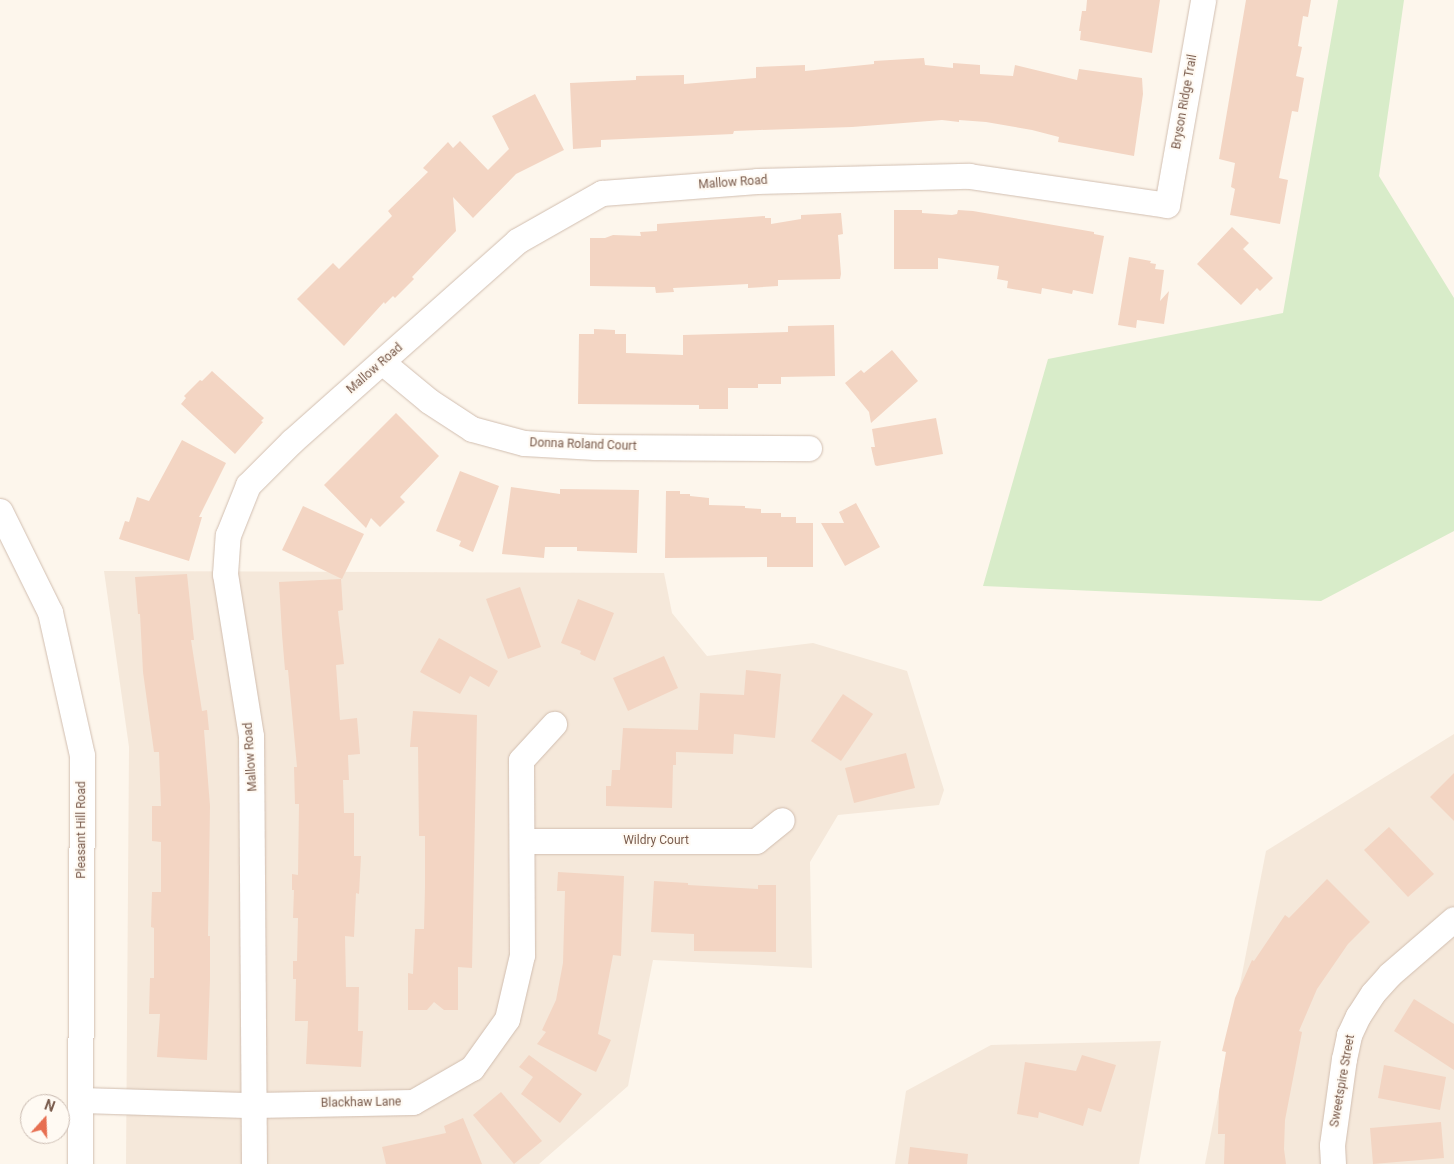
<!DOCTYPE html>
<html>
<head>
<meta charset="utf-8">
<style>
	body { margin:0 }
	#map { position:relative; width:1454px; height:1164px; overflow:hidden; background:#fdf6ec; font-family:Roboto,sans-serif }
	div>[style] { position:absolute }
	[style*='--x'] { left:calc(var(--x)*1px); top:calc(var(--y)*1px); width:calc(var(--w)*1px); rotate:calc(var(--a)*1deg) }
	.residential>* { inset:0; background:#f5e8da }
	.green>* { inset:0; background:#d8ecc9 }
	.building>* { inset:0; background:#f3d5c3 }
	.roads { filter:drop-shadow(0 0 1px #d1beb0) drop-shadow(0 0 1px #d1beb0) }
	.minor>* { height:25px; margin:-12.5px; padding:0 12.5px; transform-origin:12.5px; border-radius:12.5px; background:#fff }
	span { translate:-50% -50%; white-space:nowrap; text-align:center; line-height:1.15; -webkit-text-stroke:4px #fffaf3; paint-order:stroke }
	.street-label { font-size:12px; color:#7a5c4d }
	.north { position:absolute; left:20px; top:1094px; width:50px; height:50px; box-sizing:border-box; background:#fffaf3; border:1px solid #cabbb1; border-radius:50%; rotate:20deg; font-size:14px; font-weight:700; line-height:20px; text-align:center; color:#7a5c4d }
	.north::after { content:''; display:block; margin:auto; width:18px; height:22px; background:#e76f51; clip-path:polygon(50% 0,100% 100%,50% 72%,0 100%) }
</style>
</head>
<body>
<div id="map">
	<div class="residential">
		<div style="clip-path:polygon(104px 571px,664px 573px,672px 613px,707px 656px,813px 643px,907px 671px,944px 790px,939px 805px,838px 815px,810px 862px,812px 968px,653px 960px,628px 1086px,539px 1164px,126px 1164px,129px 747px)"></div>
		<div style="clip-path:polygon(1454px 734px,1454px 1164px,1205px 1164px,1266px 851px)"></div>
		<div style="clip-path:polygon(1161px 1041px,1139px 1164px,895px 1164px,906px 1091px,991px 1045px)"></div>
	</div>
	<div class="green">
		<div style="clip-path:polygon(1338px 0,1404px 0,1379px 176px,1454px 298px,1454px 531px,1321px 601px,983px 586px,1048px 359px,1283px 313px)"></div>
	</div>
	<div class="building">
		<div style="clip-path:polygon(1087px 0,1160px 0,1152px 53px,1080px 40px,1081px 31px,1079px 31px,1082px 11px,1086px 11px)"></div>
		<div style="clip-path:polygon(1246px 0,1311px 0,1308px 17px,1303px 16px,1298px 46px,1302px 47px,1296px 76px,1304px 78px,1298px 112px,1292px 111px,1279px 178px,1288px 180px,1280px 224px,1230px 215px,1235px 189px,1231px 187px,1235px 163px,1219px 159px)"></div>
		<div style="clip-path:polygon(924px 58px,925px 65px,953px 68px,953px 63px,980px 65px,980px 74px,1013px 76px,1015px 65px,1077px 80px,1079px 69px,1142px 78px,1143px 94px,1134px 156px,1058px 142px,1059px 137px,1032px 130px,986px 122px,959px 120px,959px 122px,942px 120px,852px 127px,760px 130px,734px 131px,733px 134px,601px 140px,601px 147px,573px 149px,570px 83px,636px 80px,636px 76px,684px 75px,684px 84px,756px 78px,756px 67px,805px 65px,805px 71px,874px 64px,874px 61px)"></div>
		<div style="clip-path:polygon(535px 94px,564px 150px,516px 174px,473px 218px,453px 197px,456px 231px,412px 277px,414px 279px,395px 298px,393px 296px,385px 304px,384px 302px,344px 346px,297px 299px,333px 263px,339px 269px,392px 216px,388px 211px,428px 172px,423px 168px,448px 142px,453px 148px,460px 141px,488px 170px,509px 149px,492px 116px)"></div>
		<div style="clip-path:polygon(894px 210px,922px 210px,922px 213px,952px 215px,957px 214px,958px 210px,973px 211px,1094px 232px,1094px 234px,1104px 236px,1093px 294px,1073px 290px,1072px 294px,1042px 288px,1041px 294px,1007px 288px,1008px 281px,997px 279px,999px 266px,938px 258px,938px 269px,894px 269px)"></div>
		<div style="clip-path:polygon(841px 213px,843px 234px,838px 235px,841px 274px,840px 279px,778px 280px,778px 286px,748px 288px,748px 284px,673px 288px,674px 292px,656px 293px,655px 287px,590px 286px,590px 238px,605px 238px,613px 235px,641px 236px,640px 232px,657px 231px,657px 224px,765px 216px,765px 218px,771px 218px,771px 224px,801px 219px,801px 215px)"></div>
		<div style="clip-path:polygon(1232px 227px,1249px 243px,1243px 249px,1273px 278px,1260px 291px,1257px 288px,1241px 305px,1197px 264px)"></div>
		<div style="clip-path:polygon(1129px 257px,1151px 261px,1150px 263px,1156px 264px,1155px 269px,1164px 270px,1160px 301px,1169px 291px,1164px 324px,1137px 320px,1136px 328px,1118px 325px)"></div>
		<div style="clip-path:polygon(834px 325px,835px 376px,781px 377px,781px 384px,758px 384px,758px 388px,728px 388px,728px 409px,699px 409px,699px 405px,578px 404px,579px 334px,594px 334px,594px 329px,615px 330px,615px 334px,626px 334px,626px 353px,683px 355px,683px 335px,788px 332px,788px 326px)"></div>
		<div style="clip-path:polygon(892px 350px,918px 381px,871px 423px,869px 412px,845px 383px,861px 370px,864px 373px)"></div>
		<div style="clip-path:polygon(212px 371px,264px 418px,261px 421px,263px 422px,235px 454px,181px 404px,186px 398px,184px 396px,200px 380px,202px 381px)"></div>
		<div style="clip-path:polygon(396px 413px,439px 456px,400px 497px,405px 502px,380px 527px,371px 518px,366px 528px,324px 485px)"></div>
		<div style="clip-path:polygon(936px 418px,943px 454px,877px 466px,875px 465px,871px 447px,875px 447px,872px 429px)"></div>
		<div style="clip-path:polygon(182px 440px,226px 463px,199px 517px,202px 517px,189px 561px,119px 539px,125px 521px,129px 522px,137px 497px,149px 501px)"></div>
		<div style="clip-path:polygon(460px 471px,499px 486px,473px 552px,459px 546px,461px 541px,436px 531px)"></div>
		<div style="clip-path:polygon(511px 487px,560px 494px,560px 489px,639px 490px,637px 553px,577px 551px,577px 547px,545px 547px,544px 558px,502px 554px)"></div>
		<div style="clip-path:polygon(666px 491px,680px 491px,680px 494px,690px 494px,690px 496px,709px 498px,709px 505px,745px 506px,745px 508px,761px 509px,761px 513px,781px 513px,781px 517px,796px 517px,796px 523px,813px 523px,813px 567px,767px 567px,767px 557px,665px 558px)"></div>
		<div style="clip-path:polygon(856px 503px,880px 547px,845px 566px,821px 523px,844px 523px,839px 512px)"></div>
		<div style="clip-path:polygon(303px 506px,364px 534px,342px 579px,282px 550px)"></div>
		<div style="clip-path:polygon(187px 574px,194px 640px,191px 640px,202px 711px,207px 710px,209px 730px,204px 730px,210px 806px,208px 936px,210px 936px,210px 980px,207px 1060px,157px 1057px,160px 1014px,149px 1014px,150px 978px,154px 978px,154px 928px,151px 927px,152px 892px,161px 892px,161px 842px,152px 841px,152px 806px,161px 806px,159px 752px,154px 752px,143px 672px,140px 614px,138px 614px,135px 577px)"></div>
		<div style="clip-path:polygon(341px 579px,343px 610px,338px 611px,344px 664px,336px 665px,340px 720px,357px 718px,360px 754px,348px 755px,349px 780px,343px 780px,344px 813px,354px 813px,354px 856px,361px 856px,359px 894px,356px 893px,354px 937px,345px 936px,346px 987px,359px 987px,358px 1031px,363px 1031px,361px 1067px,306px 1064px,308px 1021px,295px 1021px,296px 979px,293px 979px,293px 961px,297px 961px,298px 918px,293px 918px,294px 890px,292px 890px,292px 874px,298px 875px,299px 804px,295px 804px,294px 767px,297px 767px,288px 670px,285px 670px,282px 634px,279px 582px)"></div>
		<div style="clip-path:polygon(520px 587px,541px 647px,508px 659px,486px 599px)"></div>
		<div style="clip-path:polygon(578px 599px,614px 613px,595px 661px,580px 654px,581px 651px,561px 643px)"></div>
		<div style="clip-path:polygon(439px 638px,498px 671px,489px 687px,470px 676px,460px 694px,420px 672px)"></div>
		<div style="clip-path:polygon(664px 656px,678px 688px,628px 711px,613px 678px)"></div>
		<div style="clip-path:polygon(746px 670px,781px 674px,775px 738px,734px 734px,733px 754px,676px 752px,676px 765px,673px 765px,672px 808px,606px 806px,606px 786px,611px 786px,612px 770px,620px 770px,623px 728px,698px 730px,700px 693px,744px 695px)"></div>
		<div style="clip-path:polygon(843px 694px,873px 714px,841px 761px,811px 741px)"></div>
		<div style="clip-path:polygon(413px 711px,477px 715px,472px 968px,458px 967px,458px 1010px,444px 1010px,434px 1002px,427px 1010px,408px 1010px,408px 973px,413px 974px,415px 929px,424px 929px,425px 887px,425px 836px,419px 836px,418px 747px,410px 747px)"></div>
		<div style="clip-path:polygon(906px 753px,915px 788px,854px 803px,845px 768px)"></div>
		<div style="clip-path:polygon(1454px 773px,1454px 821px,1430px 797px)"></div>
		<div style="clip-path:polygon(1389px 827px,1434px 874px,1408px 897px,1364px 850px)"></div>
		<div style="clip-path:polygon(558px 872px,624px 876px,621px 956px,613px 955px,598px 1034px,611px 1040px,596px 1072px,537px 1044px,546px 1032px,542px 1030px,556px 1000px,563px 963px,565px 891px,557px 891px)"></div>
		<div style="clip-path:polygon(1327px 879px,1370px 922px,1348px 944px,1317px 989px,1299px 1031px,1302px 1032px,1285px 1120px,1284px 1149px,1286px 1164px,1224px 1164px,1225px 1134px,1218px 1134px,1219px 1092px,1226px 1052px,1222px 1051px,1235px 998px,1252px 960px,1254px 961px,1285px 915px,1289px 918px)"></div>
		<div style="clip-path:polygon(654px 881px,688px 883px,688px 885px,758px 889px,758px 885px,776px 885px,776px 952px,694px 951px,694px 934px,651px 932px)"></div>
		<div style="clip-path:polygon(1414px 999px,1454px 1024px,1454px 1070px,1394px 1031px)"></div>
		<div style="clip-path:polygon(529px 1055px,582px 1094px,560px 1123px,521px 1094px,533px 1077px,519px 1067px)"></div>
		<div style="clip-path:polygon(1082px 1055px,1116px 1065px,1101px 1112px,1088px 1108px,1083px 1126px,1039px 1112px,1038px 1118px,1017px 1114px,1025px 1062px,1076px 1071px)"></div>
		<div style="clip-path:polygon(1384px 1065px,1446px 1077px,1440px 1110px,1378px 1098px)"></div>
		<div style="clip-path:polygon(501px 1092px,542px 1141px,514px 1164px,473px 1115px)"></div>
		<div style="clip-path:polygon(463px 1118px,482px 1164px,386px 1164px,382px 1147px,446px 1133px,444px 1126px)"></div>
		<div style="clip-path:polygon(1441px 1122px,1444px 1158px,1373px 1164px,1370px 1128px)"></div>
		<div style="clip-path:polygon(910px 1147px,968px 1154px,967px 1164px,908px 1164px)"></div>
	</div>
	<div class="roads">
		<div class="minor">
			<div style="--x:382;--y:362;--w:61;--a:39.7"></div>
			<div style="--x:429;--y:401;--w:51;--a:33.1"></div>
			<div style="--x:472;--y:429;--w:54;--a:15.1"></div>
			<div style="--x:524;--y:443;--w:71;--a:3.2"></div>
			<div style="--x:595;--y:447;--w:214;--a:0.3"></div>
			<div style="--x:0;--y:511;--w:113;--a:63.7"></div>
			<div style="--x:50;--y:612;--w:147;--a:77.4"></div>
			<div style="--x:82;--y:755;--w:409;--a:90.3"></div>
			<div style="--x:522;--y:841;--w:234;--a:0"></div>
			<div style="--x:756;--y:841;--w:33;--a:-39"></div>
			<div style="--x:81;--y:1100;--w:173;--a:1.7"></div>
			<div style="--x:254;--y:1105;--w:159;--a:-1.1"></div>
			<div style="--x:413;--y:1102;--w:68;--a:-30"></div>
			<div style="--x:472;--y:1068;--w:60;--a:-54.5"></div>
			<div style="--x:507;--y:1019;--w:66;--a:-76.8"></div>
			<div style="--x:522;--y:955;--w:195;--a:-90.3"></div>
			<div style="--x:521;--y:760;--w:49;--a:-47.5"></div>
			<div style="--x:254;--y:1164;--w:428;--a:-90.4"></div>
			<div style="--x:251;--y:736;--w:164;--a:-99.1"></div>
			<div style="--x:225;--y:574;--w:39;--a:-86"></div>
			<div style="--x:228;--y:535;--w:54;--a:-68.2"></div>
			<div style="--x:248;--y:485;--w:62;--a:-45"></div>
			<div style="--x:292;--y:441;--w:301;--a:-41.6"></div>
			<div style="--x:517;--y:241;--w:98;--a:-29.5"></div>
			<div style="--x:602;--y:193;--w:155;--a:-4.4"></div>
			<div style="--x:757;--y:181;--w:212;--a:-1.4"></div>
			<div style="--x:969;--y:176;--w:200;--a:8.3"></div>
			<div style="--x:1167;--y:205;--w:208;--a:-80"></div>
			<div style="--x:1333;--y:1164;--w:19;--a:-93"></div>
			<div style="--x:1332;--y:1145;--w:87;--a:-82.1"></div>
			<div style="--x:1344;--y:1059;--w:25;--a:-78"></div>
			<div style="--x:1349;--y:1035;--w:21;--a:-65"></div>
			<div style="--x:1358;--y:1016;--w:27;--a:-57"></div>
			<div style="--x:1373;--y:993;--w:25;--a:-48"></div>
			<div style="--x:1390;--y:974;--w:84;--a:-40.7"></div>
		</div>
	</div>
	<div class="street-label">
		<span style="left:1185px;top:102px;rotate:-80deg">Bryson Ridge Trail</span>
		<span style="left:733px;top:183px;rotate:-4deg">Mallow Road</span>
		<span style="left:375px;top:369px;rotate:-41deg">Mallow Road</span>
		<span style="left:583px;top:445px;rotate:2deg">Donna Roland Court</span>
		<span style="left:251px;top:757px;rotate:-94deg">Mallow Road</span>
		<span style="left:82px;top:830px;rotate:-90deg">Pleasant Hill Road</span>
		<span style="left:656px;top:841px">Wildry Court</span>
		<span style="left:1343px;top:1081px;rotate:-80deg">Sweetspire Street</span>
		<span style="left:361px;top:1103px;rotate:-1deg">Blackhaw Lane</span>
	</div>
	<div class="north">N</div>
</div>
</body>
</html>
